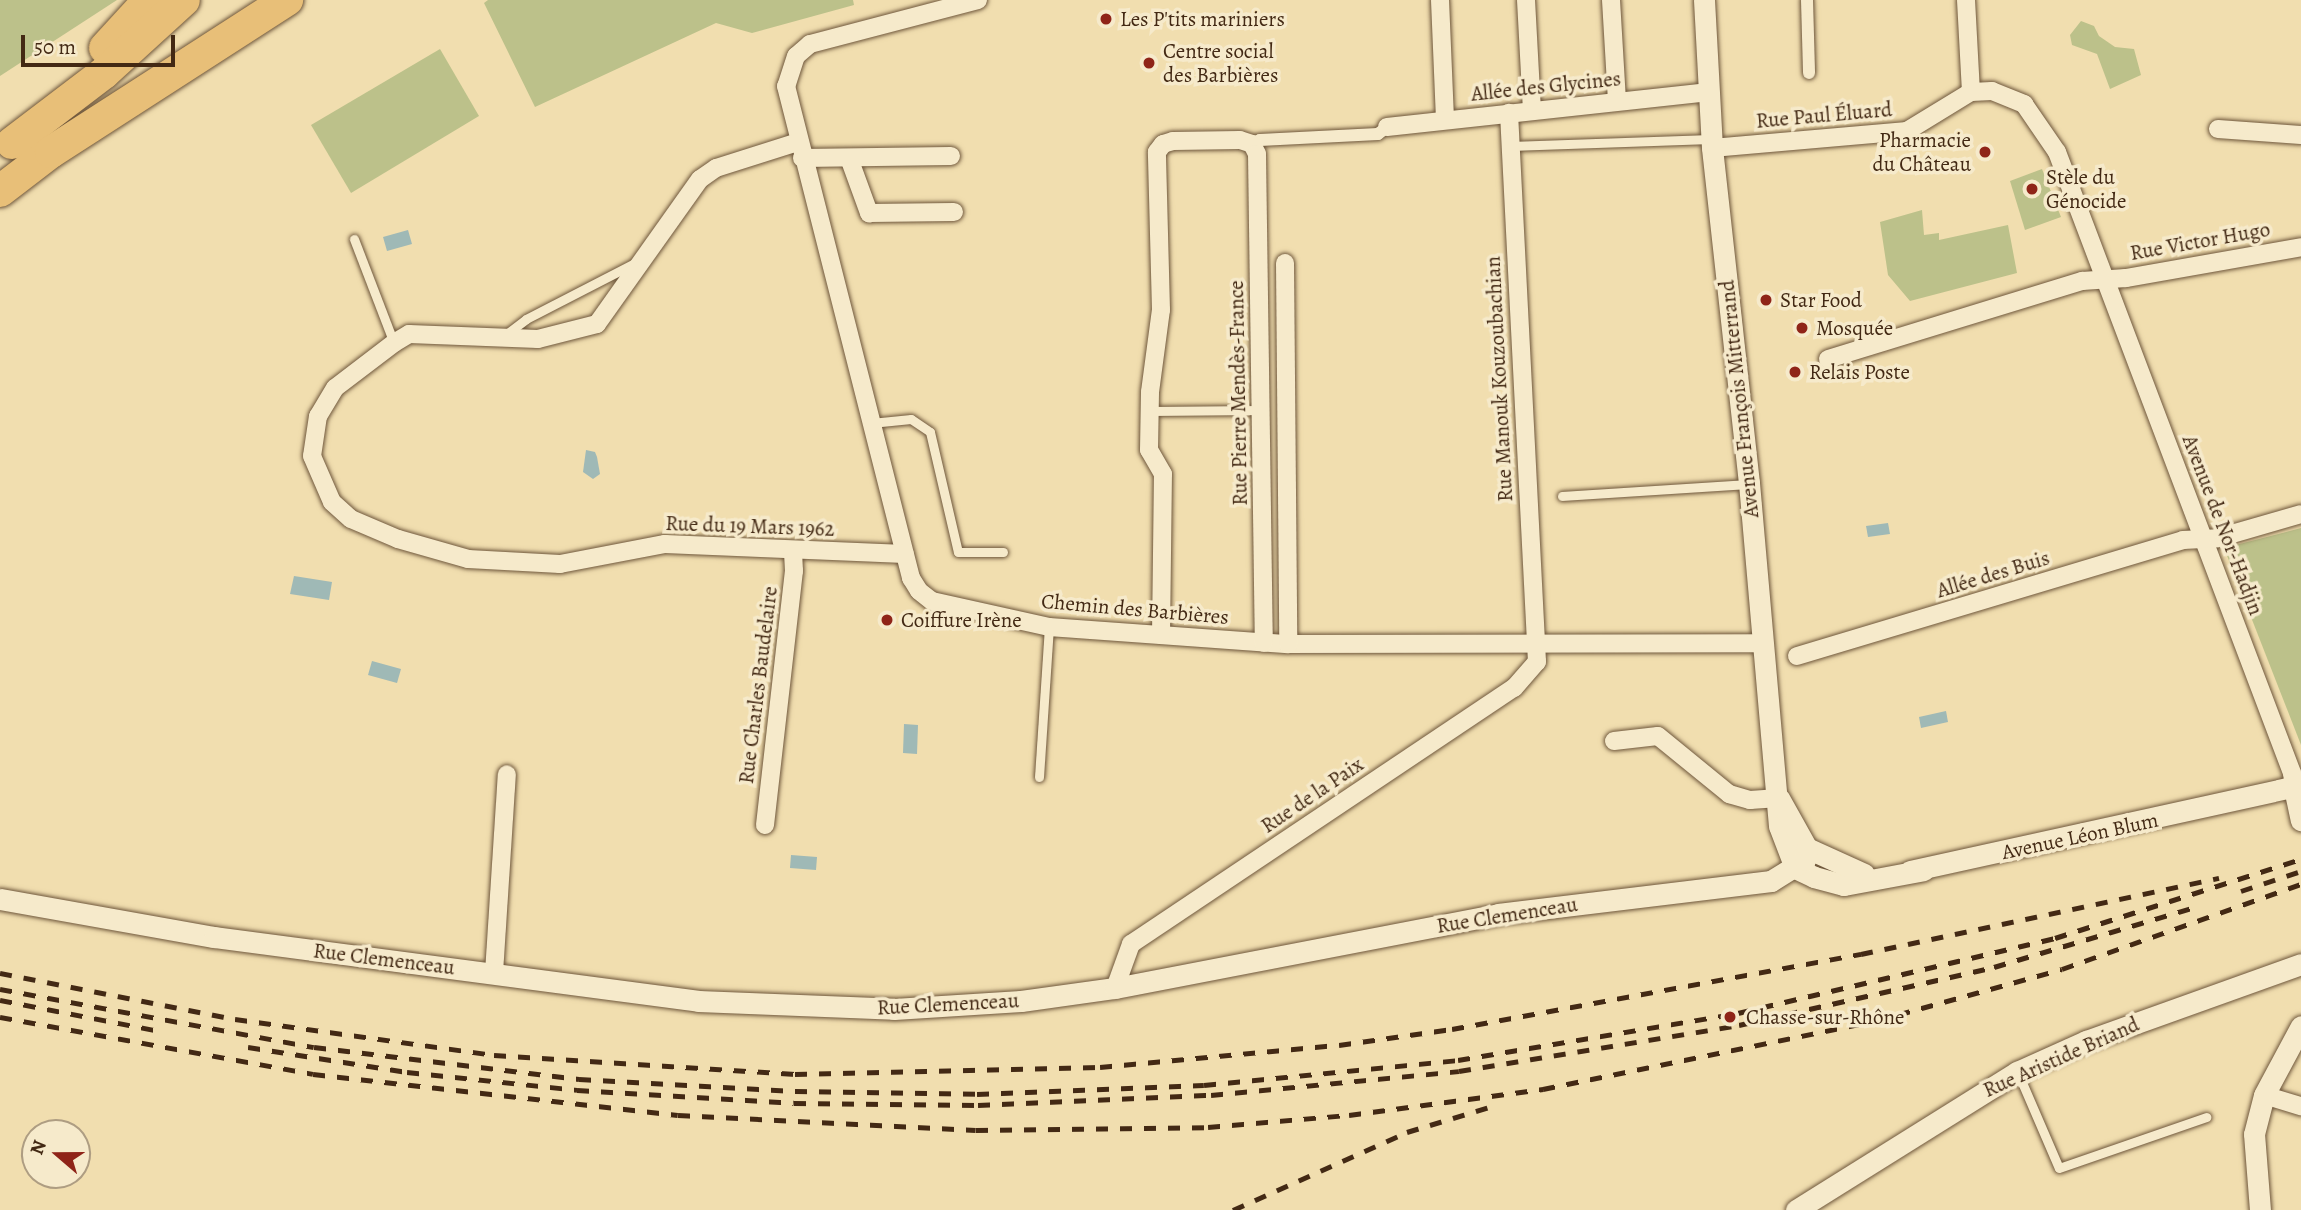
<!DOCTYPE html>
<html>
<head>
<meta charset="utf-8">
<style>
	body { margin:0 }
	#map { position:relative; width:2301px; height:1210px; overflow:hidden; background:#f1deaf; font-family:Alegreya,serif }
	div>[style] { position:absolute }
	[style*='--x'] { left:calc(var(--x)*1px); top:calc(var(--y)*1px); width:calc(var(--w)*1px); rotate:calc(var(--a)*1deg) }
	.green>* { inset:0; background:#bcc18a }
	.water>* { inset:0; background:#9fb9b6 }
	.roads { filter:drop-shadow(0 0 2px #6e563b) drop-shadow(0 0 2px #6e563b) }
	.service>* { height:9px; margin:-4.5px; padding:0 4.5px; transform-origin:4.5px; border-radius:4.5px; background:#f6eacb }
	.pedestrian>* { height:12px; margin:-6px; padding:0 6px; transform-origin:6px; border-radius:6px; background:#f6eacb }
	.minor>* { height:18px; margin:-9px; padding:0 9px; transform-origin:9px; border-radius:9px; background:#f6eacb }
	.tertiary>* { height:21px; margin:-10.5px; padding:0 10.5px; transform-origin:10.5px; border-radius:10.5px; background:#f6eacb }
	.motorway>* { height:32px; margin:-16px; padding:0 16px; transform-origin:16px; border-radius:16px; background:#e8bf78 }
	.rail>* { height:5px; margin-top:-2.5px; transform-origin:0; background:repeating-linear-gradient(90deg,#432914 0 12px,transparent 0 24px) }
	.dots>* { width:19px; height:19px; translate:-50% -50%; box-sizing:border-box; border:4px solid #f6eacb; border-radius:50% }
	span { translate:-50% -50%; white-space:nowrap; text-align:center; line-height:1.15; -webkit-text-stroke:7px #f6eacb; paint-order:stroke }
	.poi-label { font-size:21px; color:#432914 }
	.left { translate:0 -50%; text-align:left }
	.right { translate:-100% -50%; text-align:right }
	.street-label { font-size:21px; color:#432914 }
	.north { position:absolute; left:21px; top:1119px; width:70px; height:70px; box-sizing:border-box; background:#f6eacb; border:2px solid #ae9d82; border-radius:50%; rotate:290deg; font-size:19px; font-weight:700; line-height:28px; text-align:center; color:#432914 }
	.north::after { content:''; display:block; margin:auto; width:24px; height:32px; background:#8f2418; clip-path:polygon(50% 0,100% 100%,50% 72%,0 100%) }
	.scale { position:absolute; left:21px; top:35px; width:154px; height:32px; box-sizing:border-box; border:4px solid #432914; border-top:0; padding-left:9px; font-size:21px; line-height:24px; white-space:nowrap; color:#432914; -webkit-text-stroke:5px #f6eacb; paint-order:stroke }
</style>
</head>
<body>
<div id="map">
	<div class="green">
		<div style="clip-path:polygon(0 0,117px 0,0 76px)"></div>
		<div style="clip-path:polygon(488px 0,853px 0,854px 5px,752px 33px,716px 23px,535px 107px,484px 3px)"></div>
		<div style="clip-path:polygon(2081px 21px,2094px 26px,2099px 36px,2115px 47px,2134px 49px,2141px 75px,2110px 89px,2097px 54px,2072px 45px,2070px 35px)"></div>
		<div style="clip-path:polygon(440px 49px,479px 116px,351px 193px,311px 125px)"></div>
		<div style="clip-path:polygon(2042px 169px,2061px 217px,2025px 230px,2010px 181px)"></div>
		<div style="clip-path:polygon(1922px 210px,1924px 235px,1939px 233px,1939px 240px,2008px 225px,2017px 273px,1910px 301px,1888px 275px,1880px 222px)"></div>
		<div style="clip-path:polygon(2301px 528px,2301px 745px,2224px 548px)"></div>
	</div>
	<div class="water">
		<div style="clip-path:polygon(408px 230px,412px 244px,387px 251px,383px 237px)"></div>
		<div style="clip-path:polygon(586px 450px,595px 452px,597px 457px,600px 474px,593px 479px,583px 472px)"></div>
		<div style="clip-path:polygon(1888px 523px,1890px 534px,1868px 537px,1866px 526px)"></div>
		<div style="clip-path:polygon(294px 576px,332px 582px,329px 600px,290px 594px)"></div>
		<div style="clip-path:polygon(372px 661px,401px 669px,397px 683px,368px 675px)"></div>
		<div style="clip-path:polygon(1946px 711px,1948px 722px,1921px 728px,1919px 717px)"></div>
		<div style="clip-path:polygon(904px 724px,918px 725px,917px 754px,903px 753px)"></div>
		<div style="clip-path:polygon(791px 855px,817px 857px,816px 870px,790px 868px)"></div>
	</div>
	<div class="roads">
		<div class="service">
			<div style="--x:1510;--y:146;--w:201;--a:-2"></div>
			<div style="--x:354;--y:239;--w:111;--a:69"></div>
			<div style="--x:505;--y:335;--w:26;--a:-37"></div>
			<div style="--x:526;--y:319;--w:125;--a:-27.2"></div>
			<div style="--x:1150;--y:411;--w:110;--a:-0.5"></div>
			<div style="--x:871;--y:423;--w:40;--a:-5.7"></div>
			<div style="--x:911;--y:419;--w:23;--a:34"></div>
			<div style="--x:930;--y:432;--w:123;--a:76.9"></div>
			<div style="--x:958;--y:552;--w:45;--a:0"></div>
			<div style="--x:1562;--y:496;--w:186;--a:-3.7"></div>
			<div style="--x:1039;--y:777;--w:150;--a:-86.2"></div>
			<div style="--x:2018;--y:1073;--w:103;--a:66.7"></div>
			<div style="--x:2059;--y:1168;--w:156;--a:-19.1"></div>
		</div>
		<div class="pedestrian">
			<div style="--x:1807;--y:0;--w:73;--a:88.4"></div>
			<div style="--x:1252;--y:144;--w:9;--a:-27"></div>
			<div style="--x:1260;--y:140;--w:118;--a:-2.9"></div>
			<div style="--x:1378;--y:134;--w:11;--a:-38"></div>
		</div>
		<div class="minor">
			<div style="--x:978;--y:0;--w:174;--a:165.3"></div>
			<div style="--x:810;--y:44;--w:18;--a:139"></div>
			<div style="--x:796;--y:56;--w:32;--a:108"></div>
			<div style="--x:786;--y:86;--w:508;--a:75.74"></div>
			<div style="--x:911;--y:578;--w:15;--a:58"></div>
			<div style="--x:919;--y:591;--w:16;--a:38"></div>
			<div style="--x:932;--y:601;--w:120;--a:12.5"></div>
			<div style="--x:1049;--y:627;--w:240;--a:4.1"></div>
			<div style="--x:1288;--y:644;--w:476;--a:-0.1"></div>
			<div style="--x:1440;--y:0;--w:119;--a:87.6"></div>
			<div style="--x:1526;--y:0;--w:110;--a:86.9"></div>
			<div style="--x:1611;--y:0;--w:101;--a:86.6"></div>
			<div style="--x:1966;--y:0;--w:92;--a:86.9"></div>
			<div style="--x:1971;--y:92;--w:21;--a:-3"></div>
			<div style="--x:1992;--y:91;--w:35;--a:22"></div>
			<div style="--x:2024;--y:104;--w:58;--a:55.5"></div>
			<div style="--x:2057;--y:152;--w:664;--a:69.27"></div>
			<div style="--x:2292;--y:773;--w:15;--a:82"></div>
			<div style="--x:1387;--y:127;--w:324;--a:-6.2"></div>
			<div style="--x:2218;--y:129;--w:83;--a:4.1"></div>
			<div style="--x:798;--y:142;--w:86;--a:162.4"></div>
			<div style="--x:716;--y:168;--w:19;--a:145"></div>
			<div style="--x:700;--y:179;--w:178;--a:125.4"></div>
			<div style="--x:597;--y:324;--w:61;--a:165.7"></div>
			<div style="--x:538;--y:339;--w:129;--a:-177.8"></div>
			<div style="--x:409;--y:334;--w:17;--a:149"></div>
			<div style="--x:394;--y:343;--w:74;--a:142.7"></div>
			<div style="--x:335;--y:388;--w:33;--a:121"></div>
			<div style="--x:318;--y:416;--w:40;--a:98.5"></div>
			<div style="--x:312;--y:456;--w:50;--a:66.5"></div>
			<div style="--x:332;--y:502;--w:25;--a:42"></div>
			<div style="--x:351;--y:519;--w:51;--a:23.1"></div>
			<div style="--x:398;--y:539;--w:73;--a:15.9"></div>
			<div style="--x:468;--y:559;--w:92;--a:3.1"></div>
			<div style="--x:560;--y:564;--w:107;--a:-10.8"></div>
			<div style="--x:665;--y:544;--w:240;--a:2.4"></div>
			<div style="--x:1712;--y:148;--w:196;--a:-5"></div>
			<div style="--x:1907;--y:131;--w:75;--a:-31.4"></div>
			<div style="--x:802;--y:158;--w:149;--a:-0.8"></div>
			<div style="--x:849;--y:158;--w:59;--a:70"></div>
			<div style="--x:869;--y:213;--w:85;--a:-0.7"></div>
			<div style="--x:1285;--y:263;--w:381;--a:89.5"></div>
			<div style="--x:1828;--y:359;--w:266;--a:-17.1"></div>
			<div style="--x:2082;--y:281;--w:44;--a:-3.9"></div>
			<div style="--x:2126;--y:278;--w:178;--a:-10"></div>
			<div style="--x:1161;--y:635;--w:161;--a:-89.3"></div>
			<div style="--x:1163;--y:474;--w:28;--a:-120"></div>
			<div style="--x:1149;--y:450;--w:58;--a:-89"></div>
			<div style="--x:1150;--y:392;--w:83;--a:-82.4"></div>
			<div style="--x:1161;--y:310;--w:158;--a:-91.5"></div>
			<div style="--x:1157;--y:152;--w:10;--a:-53"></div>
			<div style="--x:1163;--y:144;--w:10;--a:-17"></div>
			<div style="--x:1173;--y:141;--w:67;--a:-0.9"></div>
			<div style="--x:1240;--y:140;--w:13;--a:18"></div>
			<div style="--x:1252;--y:144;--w:11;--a:63"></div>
			<div style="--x:1257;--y:154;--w:489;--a:89.2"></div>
			<div style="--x:1797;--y:656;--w:403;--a:-16.7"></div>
			<div style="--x:2183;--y:540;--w:35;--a:-3"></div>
			<div style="--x:2218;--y:538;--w:86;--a:-16.1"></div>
			<div style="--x:1614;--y:741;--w:44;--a:-6.5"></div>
			<div style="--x:1658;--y:736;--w:92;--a:39.2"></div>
			<div style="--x:1729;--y:794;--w:22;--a:16"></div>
			<div style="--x:1750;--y:800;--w:29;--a:-4"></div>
			<div style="--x:765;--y:825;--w:256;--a:-83.5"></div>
			<div style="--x:794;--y:571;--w:21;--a:-93"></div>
			<div style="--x:494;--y:973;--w:199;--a:-86.3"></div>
			<div style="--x:1115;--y:988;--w:47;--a:-70"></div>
			<div style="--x:1131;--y:944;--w:461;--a:-33.8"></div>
			<div style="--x:1514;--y:688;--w:35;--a:-49"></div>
			<div style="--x:1537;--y:662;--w:550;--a:-92.92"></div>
			<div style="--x:2264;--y:1095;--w:39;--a:17"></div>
		</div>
		<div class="tertiary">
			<div style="--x:1704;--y:0;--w:148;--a:86.9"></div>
			<div style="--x:1712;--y:148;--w:337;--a:83.7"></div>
			<div style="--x:1749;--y:483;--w:344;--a:85"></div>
			<div style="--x:1779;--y:826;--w:45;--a:69.1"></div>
			<div style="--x:1795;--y:868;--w:21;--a:25"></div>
			<div style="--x:1814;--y:877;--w:31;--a:15"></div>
			<div style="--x:1844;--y:885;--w:81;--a:-10.6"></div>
			<div style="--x:2294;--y:788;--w:33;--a:78"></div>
			<div style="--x:1779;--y:798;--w:57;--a:60.8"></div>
			<div style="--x:1807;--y:848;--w:63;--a:24.5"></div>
			<div style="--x:1910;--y:871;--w:400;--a:-12.4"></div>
			<div style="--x:0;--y:899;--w:217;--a:10.1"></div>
			<div style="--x:214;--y:937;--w:488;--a:7.5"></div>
			<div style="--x:698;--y:1001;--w:196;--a:2.3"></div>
			<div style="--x:894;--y:1009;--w:127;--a:-3.6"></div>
			<div style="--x:1021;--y:1001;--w:95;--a:-7.9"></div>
			<div style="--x:1115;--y:988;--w:390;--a:-10.9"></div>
			<div style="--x:1498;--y:914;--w:275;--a:-6.9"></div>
			<div style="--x:1771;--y:881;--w:40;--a:-32"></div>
			<div style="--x:1805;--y:860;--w:12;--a:-81"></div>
			<div style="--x:1796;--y:1210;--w:261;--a:-32"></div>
			<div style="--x:2017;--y:1072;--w:76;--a:-24.2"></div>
			<div style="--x:2086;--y:1041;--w:228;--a:-19.7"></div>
			<div style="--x:2260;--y:1210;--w:76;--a:-94.5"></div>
			<div style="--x:2254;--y:1134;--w:40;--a:-75.6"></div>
			<div style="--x:2264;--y:1095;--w:78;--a:-61.8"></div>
		</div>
		<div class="motorway">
			<div style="--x:105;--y:48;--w:65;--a:-47.5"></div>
			<div style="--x:12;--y:143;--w:116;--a:-37.3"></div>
			<div style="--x:104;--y:73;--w:108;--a:-42.4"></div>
			<div style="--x:0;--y:191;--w:64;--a:-37.4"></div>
			<div style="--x:51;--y:152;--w:281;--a:-32.8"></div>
		</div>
	</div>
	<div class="rail">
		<div style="--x:2241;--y:891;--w:63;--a:-18.4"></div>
		<div style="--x:0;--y:973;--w:239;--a:11.1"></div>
		<div style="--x:235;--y:1019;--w:261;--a:7.9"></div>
		<div style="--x:494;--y:1055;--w:302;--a:3.6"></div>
		<div style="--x:795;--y:1074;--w:305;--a:-1.3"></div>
		<div style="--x:1100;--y:1067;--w:240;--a:-5.3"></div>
		<div style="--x:1339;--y:1045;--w:114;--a:-8.1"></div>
		<div style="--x:1452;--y:1029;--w:416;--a:-10.4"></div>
		<div style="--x:1861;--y:954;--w:366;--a:-12"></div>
		<div style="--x:0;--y:989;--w:319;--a:10.5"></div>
		<div style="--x:314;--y:1047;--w:267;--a:6.9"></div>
		<div style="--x:579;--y:1079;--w:216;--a:3.2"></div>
		<div style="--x:795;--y:1091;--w:182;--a:0.9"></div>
		<div style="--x:977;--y:1094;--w:227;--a:-2.3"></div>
		<div style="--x:1204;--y:1085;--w:255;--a:-5.6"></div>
		<div style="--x:1458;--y:1060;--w:284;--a:-9.5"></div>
		<div style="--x:1738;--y:1013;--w:326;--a:-13.3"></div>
		<div style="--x:2055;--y:938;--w:258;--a:-17.8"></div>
		<div style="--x:0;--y:1000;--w:158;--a:11"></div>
		<div style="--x:0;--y:1017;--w:318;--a:10.3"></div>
		<div style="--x:313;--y:1074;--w:367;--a:6.4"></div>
		<div style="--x:678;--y:1115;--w:298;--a:2.9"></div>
		<div style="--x:976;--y:1130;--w:232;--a:-0.7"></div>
		<div style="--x:1208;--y:1127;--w:142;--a:-4.9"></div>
		<div style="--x:1349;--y:1115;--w:196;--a:-7.6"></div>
		<div style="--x:1543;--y:1089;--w:339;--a:-11.6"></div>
		<div style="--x:1875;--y:1021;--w:194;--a:-15.5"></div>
		<div style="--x:2062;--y:969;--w:254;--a:-19.6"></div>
		<div style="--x:248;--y:1047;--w:161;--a:8.9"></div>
		<div style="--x:407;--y:1072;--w:171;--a:6"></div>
		<div style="--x:577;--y:1090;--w:217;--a:3.4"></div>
		<div style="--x:794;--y:1103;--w:184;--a:0.6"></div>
		<div style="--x:978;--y:1105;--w:233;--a:-2.5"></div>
		<div style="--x:1211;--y:1095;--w:249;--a:-5.5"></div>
		<div style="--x:1459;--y:1071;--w:284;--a:-9.3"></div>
		<div style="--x:1739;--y:1025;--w:262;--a:-12.8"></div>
		<div style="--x:1994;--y:967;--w:213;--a:-16.6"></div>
		<div style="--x:1233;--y:1210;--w:191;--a:-24.1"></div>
		<div style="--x:1407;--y:1132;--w:96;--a:-16.9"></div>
	</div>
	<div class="dots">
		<div style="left:1106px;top:19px;background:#8f2418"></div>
		<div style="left:1149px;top:63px;background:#8f2418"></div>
		<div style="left:1985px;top:152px;background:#8f2418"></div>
		<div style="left:2032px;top:189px;background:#8f2418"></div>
		<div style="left:1766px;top:300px;background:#8f2418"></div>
		<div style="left:1802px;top:328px;background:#8f2418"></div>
		<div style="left:1795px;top:372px;background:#8f2418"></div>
		<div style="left:887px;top:620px;background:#8f2418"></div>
		<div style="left:1730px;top:1017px;background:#8f2418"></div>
	</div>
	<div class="poi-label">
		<span class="left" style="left:1120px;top:19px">Les P'tits mariniers</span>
		<span class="left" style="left:1163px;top:63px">Centre social<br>des Barbières</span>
		<span class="right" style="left:1971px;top:152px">Pharmacie<br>du Château</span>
		<span class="left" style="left:2046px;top:189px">Stèle du<br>Génocide</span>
		<span class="left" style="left:1780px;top:300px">Star Food</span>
		<span class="left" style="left:1816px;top:328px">Mosquée</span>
		<span class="left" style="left:1809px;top:372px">Relais Poste</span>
		<span class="left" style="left:901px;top:620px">Coiffure Irène</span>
		<span class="left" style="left:1746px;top:1017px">Chasse-sur-Rhône</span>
	</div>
	<div class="street-label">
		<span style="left:1546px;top:86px;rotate:-6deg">Allée des Glycines</span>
		<span style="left:1824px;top:115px;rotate:-5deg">Rue Paul Éluard</span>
		<span style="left:2200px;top:241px;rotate:-10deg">Rue Victor Hugo</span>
		<span style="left:1499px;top:379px;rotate:-93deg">Rue Manouk Kouzoubachian</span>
		<span style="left:1238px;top:393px;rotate:-91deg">Rue Pierre Mendès-France</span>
		<span style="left:1739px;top:399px;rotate:-96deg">Avenue François Mitterrand</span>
		<span style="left:2223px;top:525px;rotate:69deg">Avenue de Nor-Hadjin</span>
		<span style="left:750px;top:526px;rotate:2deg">Rue du 19 Mars 1962</span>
		<span style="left:1993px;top:574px;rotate:-17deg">Allée des Buis</span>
		<span style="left:1135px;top:609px;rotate:5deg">Chemin des Barbières</span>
		<span style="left:758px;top:685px;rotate:-83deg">Rue Charles Baudelaire</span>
		<span style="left:1312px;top:795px;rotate:-34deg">Rue de la Paix</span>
		<span style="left:2080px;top:836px;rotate:-12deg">Avenue Léon Blum</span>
		<span style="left:1507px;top:915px;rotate:-9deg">Rue Clemenceau</span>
		<span style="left:384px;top:959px;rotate:7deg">Rue Clemenceau</span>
		<span style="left:948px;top:1004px;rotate:-3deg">Rue Clemenceau</span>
		<span style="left:2061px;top:1057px;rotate:-24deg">Rue Aristide Briand</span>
	</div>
	<div class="north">N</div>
	<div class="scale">50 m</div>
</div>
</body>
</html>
